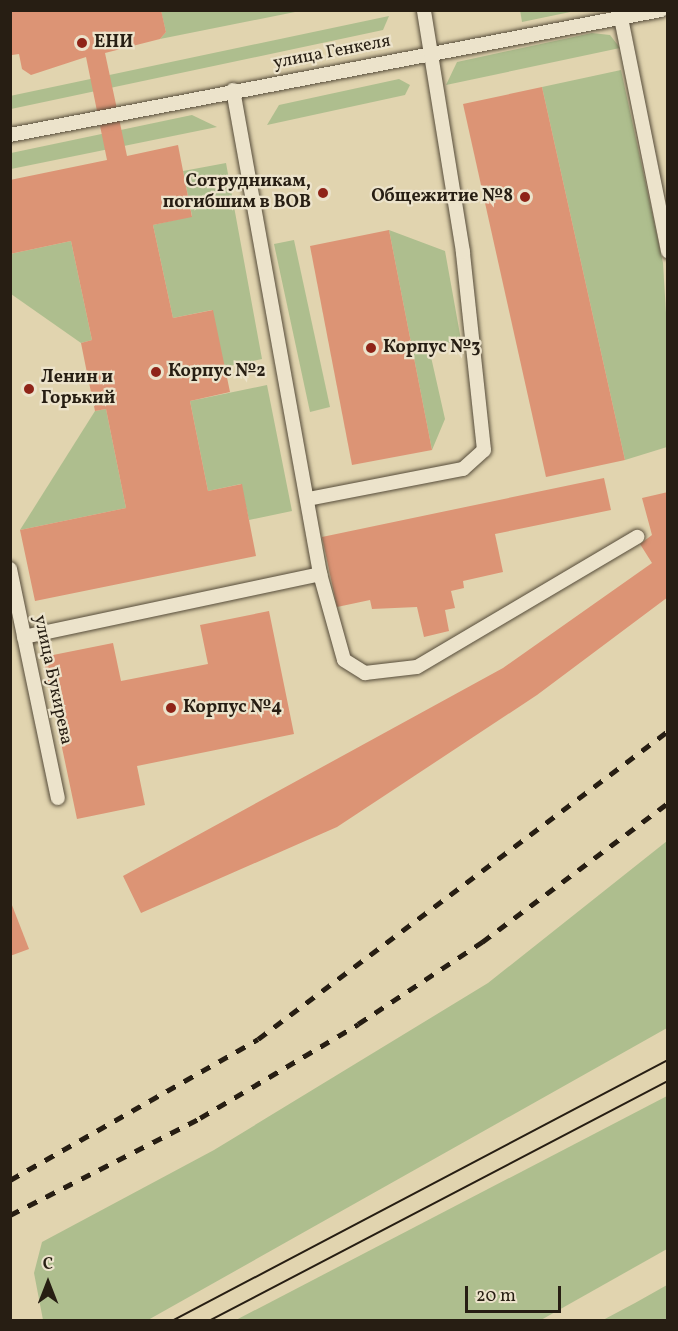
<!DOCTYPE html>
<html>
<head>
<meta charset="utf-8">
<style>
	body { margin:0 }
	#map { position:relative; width:678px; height:1331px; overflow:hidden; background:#e1d4af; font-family:Vollkorn,serif }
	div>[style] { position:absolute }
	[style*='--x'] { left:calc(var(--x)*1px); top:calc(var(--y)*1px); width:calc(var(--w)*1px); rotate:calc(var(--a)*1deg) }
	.green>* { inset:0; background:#aebe8e }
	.building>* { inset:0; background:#dc9475 }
	.roads { filter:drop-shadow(0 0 2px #564c3a) drop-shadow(0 0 2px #564c3a) }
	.lane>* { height:14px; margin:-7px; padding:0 7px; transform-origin:7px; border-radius:7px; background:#ece3cb }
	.tram>* { height:1.5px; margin:-0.75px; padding:0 0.75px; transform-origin:0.75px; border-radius:0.75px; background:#271e13 }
	.rail>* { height:4.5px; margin-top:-2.25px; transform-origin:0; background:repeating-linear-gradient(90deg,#271e13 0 10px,transparent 0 20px) }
	.dots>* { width:16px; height:16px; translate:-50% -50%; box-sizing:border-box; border:3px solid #ece3cb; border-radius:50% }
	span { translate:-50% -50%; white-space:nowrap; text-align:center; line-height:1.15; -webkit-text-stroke:4.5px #ece3cb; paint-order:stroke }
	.poi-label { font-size:18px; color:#271e13; font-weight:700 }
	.left { translate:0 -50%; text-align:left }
	.right { translate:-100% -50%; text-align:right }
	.street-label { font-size:18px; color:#271e13 }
	.frame { position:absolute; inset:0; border:12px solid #271e13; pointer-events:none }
	.north { position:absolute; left:18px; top:1253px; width:60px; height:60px; -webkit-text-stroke:4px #ece3cb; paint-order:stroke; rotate:0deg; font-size:16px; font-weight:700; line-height:24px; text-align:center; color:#271e13 }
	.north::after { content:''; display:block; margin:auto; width:21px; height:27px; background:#271e13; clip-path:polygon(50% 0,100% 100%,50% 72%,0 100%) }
	.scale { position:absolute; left:465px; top:1286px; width:96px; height:27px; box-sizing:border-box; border:3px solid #271e13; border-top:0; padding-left:8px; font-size:18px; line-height:21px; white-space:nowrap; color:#271e13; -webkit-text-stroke:4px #ece3cb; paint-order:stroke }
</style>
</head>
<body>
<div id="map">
	<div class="green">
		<div style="clip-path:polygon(520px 10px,575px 10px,575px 11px,522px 22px)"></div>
		<div style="clip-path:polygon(161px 11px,300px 11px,160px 39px,166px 32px)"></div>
		<div style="clip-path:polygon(389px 16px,383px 30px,11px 109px,10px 96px)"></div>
		<div style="clip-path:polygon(592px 33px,610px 35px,620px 48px,446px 85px,457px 62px)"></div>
		<div style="clip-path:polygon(621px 70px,663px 263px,668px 346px,667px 447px,625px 460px,542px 87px)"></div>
		<div style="clip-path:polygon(399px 79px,410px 85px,405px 95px,267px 125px,279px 105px)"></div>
		<div style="clip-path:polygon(192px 115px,217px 127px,11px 169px,11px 153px)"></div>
		<div style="clip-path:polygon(226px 163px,262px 359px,224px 367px,212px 310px,173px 318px,153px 225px,192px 216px,183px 171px)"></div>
		<div style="clip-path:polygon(389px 230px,445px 251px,461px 340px,429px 348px,445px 419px,432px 450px)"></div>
		<div style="clip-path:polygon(294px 240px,330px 407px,310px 412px,274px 244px)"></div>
		<div style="clip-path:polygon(71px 241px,92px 340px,81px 343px,11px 294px,10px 254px)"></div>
		<div style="clip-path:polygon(267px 385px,292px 511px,249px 520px,241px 484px,208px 491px,190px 401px)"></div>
		<div style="clip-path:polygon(106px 409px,126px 508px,20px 530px,95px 411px)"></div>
		<div style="clip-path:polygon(667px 841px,667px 1028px,148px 1320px,43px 1320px,34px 1273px,42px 1242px,214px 1150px,488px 983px)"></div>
		<div style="clip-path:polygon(667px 1096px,667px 1249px,541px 1320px,236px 1320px)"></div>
		<div style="clip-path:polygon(667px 1285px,667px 1320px,603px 1320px,635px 1303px)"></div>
	</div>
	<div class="building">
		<div style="clip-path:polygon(10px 10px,161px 10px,166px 32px,160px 39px,105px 53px,127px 156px,178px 145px,192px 217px,153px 225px,173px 318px,213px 310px,230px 392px,190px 401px,208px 491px,242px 484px,256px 556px,35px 601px,20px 530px,126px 508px,106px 409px,95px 411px,88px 378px,81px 343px,92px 340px,71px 241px,10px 254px,10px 180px,107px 160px,86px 57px,31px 75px,22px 69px,19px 54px,12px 55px)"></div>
		<div style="clip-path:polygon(542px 87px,625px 460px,546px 477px,463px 104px)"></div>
		<div style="clip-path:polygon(389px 230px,432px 450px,352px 465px,310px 246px)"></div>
		<div style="clip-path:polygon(604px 478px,611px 510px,495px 534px,503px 572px,463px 581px,464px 588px,451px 591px,455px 608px,445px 610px,449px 631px,424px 637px,417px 607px,372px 609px,370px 600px,337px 607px,322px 537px)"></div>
		<div style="clip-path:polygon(668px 492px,668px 597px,537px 695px,337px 827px,141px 913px,123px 876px,503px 668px,652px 563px,640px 544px,652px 535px,642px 498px)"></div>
		<div style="clip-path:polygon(269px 611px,294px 734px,137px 766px,145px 805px,77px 819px,43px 657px,113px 643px,121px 681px,208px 664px,200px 625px)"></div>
		<div style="clip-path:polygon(10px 900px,29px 949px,10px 956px)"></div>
	</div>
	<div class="roads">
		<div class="lane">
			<div style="--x:621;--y:18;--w:238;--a:78.6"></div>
			<div style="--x:233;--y:90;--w:492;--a:79.8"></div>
			<div style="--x:320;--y:574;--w:89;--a:74.4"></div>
			<div style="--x:344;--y:660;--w:25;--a:32"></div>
			<div style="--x:365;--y:673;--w:52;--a:-6.6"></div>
			<div style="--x:417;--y:667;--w:256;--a:-30.6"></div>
			<div style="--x:10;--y:135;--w:663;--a:-10.87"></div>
			<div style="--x:308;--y:499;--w:158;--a:-11"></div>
			<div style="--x:463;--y:469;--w:28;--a:-42"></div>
			<div style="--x:484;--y:450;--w:199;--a:-96.1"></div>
			<div style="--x:463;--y:252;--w:245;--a:-99.2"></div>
			<div style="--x:10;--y:569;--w:234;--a:78.2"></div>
			<div style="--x:24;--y:637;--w:303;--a:-12"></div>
		</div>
	</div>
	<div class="tram">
		<div style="--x:174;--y:1320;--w:558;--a:-27.76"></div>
		<div style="--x:211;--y:1320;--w:516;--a:-27.61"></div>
	</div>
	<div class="rail">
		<div style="--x:10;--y:1180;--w:285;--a:-29.6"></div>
		<div style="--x:258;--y:1039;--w:513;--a:-36.91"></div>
		<div style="--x:10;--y:1215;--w:213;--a:-27"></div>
		<div style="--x:200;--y:1118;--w:184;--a:-30.7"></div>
		<div style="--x:358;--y:1024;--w:149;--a:-33.5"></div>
		<div style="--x:482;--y:942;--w:232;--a:-36.8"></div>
	</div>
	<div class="dots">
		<div style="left:82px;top:43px;background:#8f2418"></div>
		<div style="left:323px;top:193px;background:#8f2418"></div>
		<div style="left:525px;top:197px;background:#8f2418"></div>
		<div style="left:371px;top:348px;background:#8f2418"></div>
		<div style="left:156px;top:372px;background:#8f2418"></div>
		<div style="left:29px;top:389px;background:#8f2418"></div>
		<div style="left:171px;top:708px;background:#8f2418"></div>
	</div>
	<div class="poi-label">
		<span class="left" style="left:94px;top:43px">ЕНИ</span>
		<span class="right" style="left:311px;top:193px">Сотрудникам,<br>погибшим в ВОВ</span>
		<span class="right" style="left:513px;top:197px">Общежитие №8</span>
		<span class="left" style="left:383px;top:348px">Корпус №3</span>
		<span class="left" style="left:168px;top:372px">Корпус №2</span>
		<span class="left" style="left:41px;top:389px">Ленин и<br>Горький</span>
		<span class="left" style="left:183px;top:708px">Корпус №4</span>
	</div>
	<div class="street-label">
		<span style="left:332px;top:53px;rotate:-11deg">улица Генкеля</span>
		<span style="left:52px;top:680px;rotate:78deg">улица Букирева</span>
	</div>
	<div class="frame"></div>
	<div class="north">С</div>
	<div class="scale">20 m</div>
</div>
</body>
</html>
